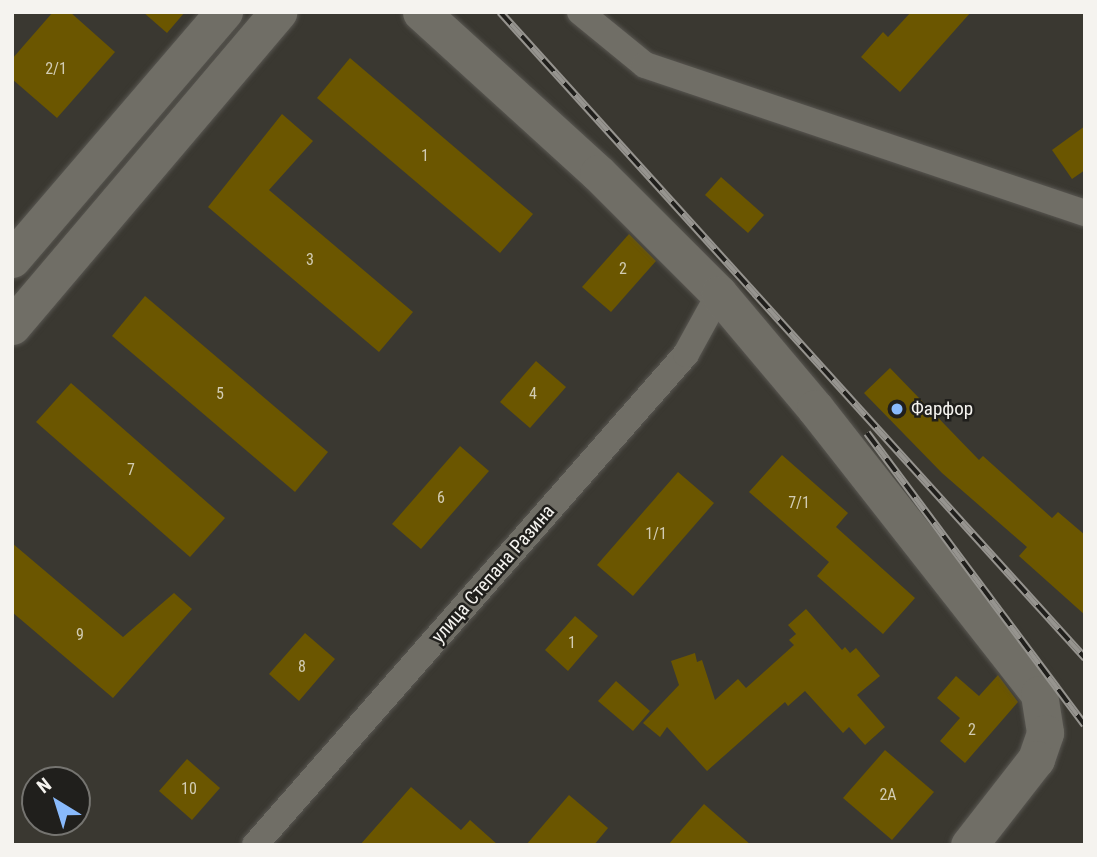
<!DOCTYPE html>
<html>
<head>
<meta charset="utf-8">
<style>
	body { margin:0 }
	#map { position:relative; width:1097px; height:857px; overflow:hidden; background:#3a3831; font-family:"Roboto Condensed",sans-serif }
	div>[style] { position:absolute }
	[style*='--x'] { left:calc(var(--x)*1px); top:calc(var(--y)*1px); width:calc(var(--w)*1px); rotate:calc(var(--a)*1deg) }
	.building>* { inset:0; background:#6b5600 }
	.roads { filter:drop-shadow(0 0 2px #585651) drop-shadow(0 0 2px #585651) }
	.street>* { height:26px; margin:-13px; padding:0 13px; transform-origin:13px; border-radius:13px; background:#706e66 }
	.secondary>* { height:37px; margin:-18.5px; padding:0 18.5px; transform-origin:18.5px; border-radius:18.5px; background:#706e66 }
	.rail>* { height:8px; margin-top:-4px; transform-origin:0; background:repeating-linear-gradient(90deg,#201f1c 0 16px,#96948f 0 32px); box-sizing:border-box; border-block:2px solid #96948f }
	.dots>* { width:19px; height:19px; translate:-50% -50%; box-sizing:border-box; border:4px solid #201f1c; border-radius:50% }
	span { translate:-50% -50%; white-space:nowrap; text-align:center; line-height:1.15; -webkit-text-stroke:5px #201f1c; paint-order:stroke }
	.number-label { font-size:16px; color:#d2ccb3 }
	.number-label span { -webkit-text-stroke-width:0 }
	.poi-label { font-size:19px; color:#f5f3ef }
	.left { translate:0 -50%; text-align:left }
	.street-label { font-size:19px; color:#f5f3ef }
	.frame { position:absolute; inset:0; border:14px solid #f5f3ef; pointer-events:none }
	.north { position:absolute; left:21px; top:766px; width:70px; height:70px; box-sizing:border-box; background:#201f1c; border:2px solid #757470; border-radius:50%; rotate:322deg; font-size:19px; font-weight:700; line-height:28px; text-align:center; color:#f5f3ef }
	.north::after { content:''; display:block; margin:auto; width:24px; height:32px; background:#89bafc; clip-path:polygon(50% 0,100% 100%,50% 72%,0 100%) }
</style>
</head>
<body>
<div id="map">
	<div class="building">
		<div style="clip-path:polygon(53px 12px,70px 12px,115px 52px,57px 118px,12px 79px,12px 59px)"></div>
		<div style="clip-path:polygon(143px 12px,185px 12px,167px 33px)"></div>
		<div style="clip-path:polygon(911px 12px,971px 12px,900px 92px,861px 57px,883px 32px,888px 37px)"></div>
		<div style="clip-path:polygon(350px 58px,533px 214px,500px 253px,317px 98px)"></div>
		<div style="clip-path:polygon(282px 114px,313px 141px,269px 190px,413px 312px,379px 352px,208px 207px)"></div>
		<div style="clip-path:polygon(1085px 126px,1085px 170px,1072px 179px,1052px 150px)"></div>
		<div style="clip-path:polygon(721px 177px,764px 215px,748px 233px,705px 195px)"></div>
		<div style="clip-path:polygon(629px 234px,656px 261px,611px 312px,582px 287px)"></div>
		<div style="clip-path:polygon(145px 296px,328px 452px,295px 492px,112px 336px)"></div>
		<div style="clip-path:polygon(536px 361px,566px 387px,530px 428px,500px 402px)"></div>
		<div style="clip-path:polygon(890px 368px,979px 460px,983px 456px,1052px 518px,1058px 512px,1085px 535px,1085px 615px,1019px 556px,1027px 547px,942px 473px,864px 393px)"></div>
		<div style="clip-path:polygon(71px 383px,225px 518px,190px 557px,36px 422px)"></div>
		<div style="clip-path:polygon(460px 446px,489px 471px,421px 549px,392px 524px)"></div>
		<div style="clip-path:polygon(782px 455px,848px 513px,836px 527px,915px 598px,883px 634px,817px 576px,829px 562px,749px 492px)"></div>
		<div style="clip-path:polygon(678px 472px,714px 503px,633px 596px,597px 565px)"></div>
		<div style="clip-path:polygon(12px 543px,123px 637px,174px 593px,192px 609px,113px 698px,12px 612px)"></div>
		<div style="clip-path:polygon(806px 609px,842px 650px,845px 647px,850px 653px,856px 648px,880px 676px,857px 695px,885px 727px,865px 745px,849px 727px,843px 733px,805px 691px,788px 706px,785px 702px,707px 771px,667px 727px,660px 737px,643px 723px,679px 685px,671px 661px,695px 653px,697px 662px,702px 660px,715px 700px,738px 679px,746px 688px,794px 645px,789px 640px,796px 634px,788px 625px)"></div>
		<div style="clip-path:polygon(575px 616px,598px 636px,568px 671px,545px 650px)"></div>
		<div style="clip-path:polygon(305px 633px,335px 659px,299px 701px,269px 674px)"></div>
		<div style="clip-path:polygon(998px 675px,1018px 702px,965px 763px,940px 741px,960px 718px,937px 698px,956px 676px,979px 696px)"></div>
		<div style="clip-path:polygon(616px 681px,650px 711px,633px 731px,598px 701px)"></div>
		<div style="clip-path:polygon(885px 750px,934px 792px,892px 840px,843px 798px)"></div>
		<div style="clip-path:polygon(187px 759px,220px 788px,192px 820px,159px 791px)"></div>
		<div style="clip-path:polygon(411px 787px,461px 830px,470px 820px,498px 845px,360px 845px)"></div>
		<div style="clip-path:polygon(569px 795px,608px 828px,594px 845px,526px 845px)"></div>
		<div style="clip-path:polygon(704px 804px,751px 845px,668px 845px)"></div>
	</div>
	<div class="roads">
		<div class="street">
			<div style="--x:580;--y:12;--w:84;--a:39.2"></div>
			<div style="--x:645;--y:65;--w:464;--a:18.6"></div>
			<div style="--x:255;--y:845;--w:653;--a:-48.72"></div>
			<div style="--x:686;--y:354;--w:68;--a:-61.2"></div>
		</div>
		<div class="secondary">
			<div style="--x:421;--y:12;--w:239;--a:42.3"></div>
			<div style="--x:598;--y:173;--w:171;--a:45"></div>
			<div style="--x:719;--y:294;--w:149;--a:49.9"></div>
			<div style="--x:815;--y:408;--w:363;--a:51.9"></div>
			<div style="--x:1039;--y:694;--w:39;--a:81"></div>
			<div style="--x:1045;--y:733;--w:28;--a:109"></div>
			<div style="--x:1036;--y:759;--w:109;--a:127.9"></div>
			<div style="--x:12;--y:259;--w:326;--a:-49.4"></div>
			<div style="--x:12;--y:326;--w:412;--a:-49.7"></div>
		</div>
	</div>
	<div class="rail">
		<div style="--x:500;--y:12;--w:872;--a:47.84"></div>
		<div style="--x:867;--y:433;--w:364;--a:53.3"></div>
	</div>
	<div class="dots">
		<div style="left:897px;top:409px;background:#89bafc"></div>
	</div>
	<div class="number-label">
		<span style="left:56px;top:69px">2/1</span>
		<span style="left:425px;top:156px">1</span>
		<span style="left:310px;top:260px">3</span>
		<span style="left:623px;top:269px">2</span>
		<span style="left:220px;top:394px">5</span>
		<span style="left:533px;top:394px">4</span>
		<span style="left:131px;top:470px">7</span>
		<span style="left:441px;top:498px">6</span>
		<span style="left:799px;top:503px">7/1</span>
		<span style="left:656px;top:534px">1/1</span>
		<span style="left:80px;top:635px">9</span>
		<span style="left:572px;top:643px">1</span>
		<span style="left:302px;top:667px">8</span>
		<span style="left:972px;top:730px">2</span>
		<span style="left:189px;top:789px">10</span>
		<span style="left:888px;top:795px">2А</span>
	</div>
	<div class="poi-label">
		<span class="left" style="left:911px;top:409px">Фарфор</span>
	</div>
	<div class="street-label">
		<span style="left:493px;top:574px;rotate:-49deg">улица Степана Разина</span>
	</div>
	<div class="frame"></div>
	<div class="north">N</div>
</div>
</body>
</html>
